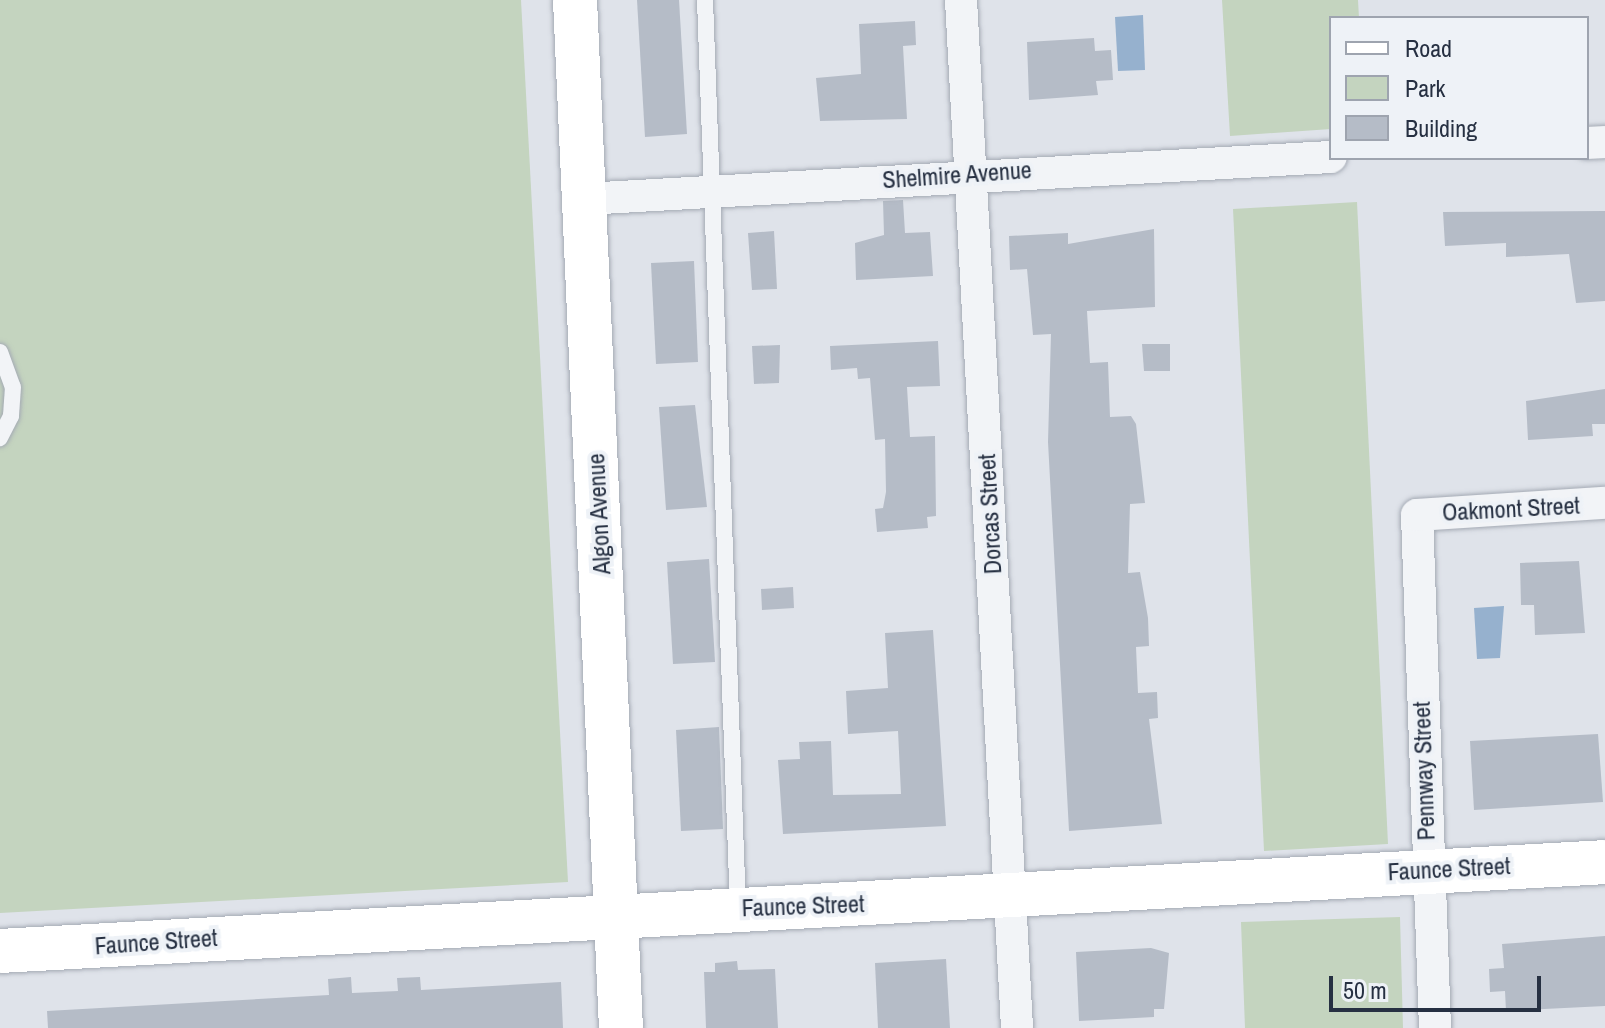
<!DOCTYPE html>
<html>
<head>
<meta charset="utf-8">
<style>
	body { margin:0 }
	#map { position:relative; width:1605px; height:1028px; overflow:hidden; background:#dfe3ea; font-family:"Archivo Narrow",sans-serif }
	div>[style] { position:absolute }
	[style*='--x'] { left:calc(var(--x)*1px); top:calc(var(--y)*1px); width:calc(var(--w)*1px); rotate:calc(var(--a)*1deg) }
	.green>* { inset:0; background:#c4d4bf }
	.water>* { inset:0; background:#96b1ce }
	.building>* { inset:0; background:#b5bcc7 }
	.roads { filter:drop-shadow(0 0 2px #a4aab4) drop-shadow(0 0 2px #a4aab4) }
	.lane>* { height:16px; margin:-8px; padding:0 8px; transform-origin:8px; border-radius:8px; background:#f2f4f7 }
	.street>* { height:32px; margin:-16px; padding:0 16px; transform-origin:16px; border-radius:16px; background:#f2f4f7 }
	.secondary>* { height:44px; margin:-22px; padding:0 22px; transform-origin:22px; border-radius:22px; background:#fff }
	span { translate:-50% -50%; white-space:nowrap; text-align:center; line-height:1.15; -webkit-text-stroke:8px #eef2f7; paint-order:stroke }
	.street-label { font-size:24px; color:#263042 }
	.legend { position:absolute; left:1329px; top:16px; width:260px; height:144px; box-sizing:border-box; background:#eef2f7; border:2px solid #9ea4af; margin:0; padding:10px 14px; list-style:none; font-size:24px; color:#263042 }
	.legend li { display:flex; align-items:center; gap:16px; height:40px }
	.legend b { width:40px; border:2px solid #9ea4af }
	.scale { position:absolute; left:1329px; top:976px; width:212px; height:36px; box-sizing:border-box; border:4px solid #263042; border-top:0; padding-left:10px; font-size:24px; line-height:28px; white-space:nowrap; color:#263042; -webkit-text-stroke:6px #eef2f7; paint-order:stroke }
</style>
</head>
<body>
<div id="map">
	<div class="green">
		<div style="clip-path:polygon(0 0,521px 0,568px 882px,0 913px)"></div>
		<div style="clip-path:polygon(1222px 0,1358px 0,1359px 18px,1331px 18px,1331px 129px,1230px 136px)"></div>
		<div style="clip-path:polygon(1357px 202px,1388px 844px,1264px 851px,1233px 209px)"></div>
		<div style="clip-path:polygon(1400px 917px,1403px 1028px,1245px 1028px,1241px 922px)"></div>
	</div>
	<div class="water">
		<div style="clip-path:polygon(1143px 15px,1145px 70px,1118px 71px,1115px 17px)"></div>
		<div style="clip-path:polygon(1504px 606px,1500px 658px,1477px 659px,1474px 608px)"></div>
	</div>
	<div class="building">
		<div style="clip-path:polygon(637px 0,679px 0,687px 134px,645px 137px)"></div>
		<div style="clip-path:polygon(915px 21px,916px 45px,903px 46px,907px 119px,820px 121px,816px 78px,861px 74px,859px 24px)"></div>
		<div style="clip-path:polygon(1094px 38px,1095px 51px,1111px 50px,1113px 80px,1096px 81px,1098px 95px,1029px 100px,1027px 42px)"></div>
		<div style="clip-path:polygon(903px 200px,905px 233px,930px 232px,933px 276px,856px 280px,855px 243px,884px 235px,883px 201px)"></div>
		<div style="clip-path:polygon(1605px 211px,1605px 301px,1576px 303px,1569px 254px,1506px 257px,1506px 243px,1445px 246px,1443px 212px)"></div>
		<div style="clip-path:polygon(1154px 229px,1155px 307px,1087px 311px,1090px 363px,1108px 362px,1110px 417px,1131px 416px,1136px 424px,1145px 503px,1130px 504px,1128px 573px,1140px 572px,1148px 618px,1149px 646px,1136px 647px,1138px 693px,1157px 692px,1158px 718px,1149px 719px,1162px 824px,1069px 831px,1048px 442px,1051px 334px,1033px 335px,1027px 269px,1010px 270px,1009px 236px,1068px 233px,1068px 244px)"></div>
		<div style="clip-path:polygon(774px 231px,777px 289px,752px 290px,748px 233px)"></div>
		<div style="clip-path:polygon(694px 261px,698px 362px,656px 364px,651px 263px)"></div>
		<div style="clip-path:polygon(938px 341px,940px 386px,907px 387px,910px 437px,935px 436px,936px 516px,927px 517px,928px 528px,877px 532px,875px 509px,883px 508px,886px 492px,885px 439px,875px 440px,870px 378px,858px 379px,857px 368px,831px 370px,830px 346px)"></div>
		<div style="clip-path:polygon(1142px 344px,1170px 344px,1170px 371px,1144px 371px)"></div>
		<div style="clip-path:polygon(780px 345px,779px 383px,754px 384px,752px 346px)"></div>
		<div style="clip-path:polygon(1605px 389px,1605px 424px,1592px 424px,1593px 436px,1528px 440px,1526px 401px)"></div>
		<div style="clip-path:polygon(695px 405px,707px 507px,666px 510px,659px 407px)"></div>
		<div style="clip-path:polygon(709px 559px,715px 662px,673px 664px,667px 562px)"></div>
		<div style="clip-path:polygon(1579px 561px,1585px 633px,1535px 635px,1534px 605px,1521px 605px,1520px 563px)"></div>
		<div style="clip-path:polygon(793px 587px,794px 608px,762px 610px,761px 589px)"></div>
		<div style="clip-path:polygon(933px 630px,946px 826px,783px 834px,778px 760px,800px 759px,799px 742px,831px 741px,833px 795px,901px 794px,898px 731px,848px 734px,846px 691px,888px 688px,885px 633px)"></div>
		<div style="clip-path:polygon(719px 727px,723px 829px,681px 831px,676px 730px)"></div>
		<div style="clip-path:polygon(1598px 734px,1603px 802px,1474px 810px,1470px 741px)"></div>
		<div style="clip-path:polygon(1605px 936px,1605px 1006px,1506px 1011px,1505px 991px,1490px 992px,1489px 969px,1504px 968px,1502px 944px)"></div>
		<div style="clip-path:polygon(1151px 948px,1169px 953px,1164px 1009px,1154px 1009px,1154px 1017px,1079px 1021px,1076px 952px)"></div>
		<div style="clip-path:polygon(946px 959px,950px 1028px,878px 1028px,875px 963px)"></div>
		<div style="clip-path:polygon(737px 961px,738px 970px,775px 969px,778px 1028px,706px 1028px,704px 972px,715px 972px,715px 963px)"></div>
		<div style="clip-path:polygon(351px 977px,352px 993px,398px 991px,397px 978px,420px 977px,421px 990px,561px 982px,563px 1028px,48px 1028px,47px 1011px,329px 995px,328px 979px)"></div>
	</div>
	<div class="roads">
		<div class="lane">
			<div style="--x:705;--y:0;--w:910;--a:87.92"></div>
			<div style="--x:0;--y:352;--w:37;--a:70"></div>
			<div style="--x:13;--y:387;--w:29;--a:94"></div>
			<div style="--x:11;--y:416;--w:25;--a:117"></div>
		</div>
		<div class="street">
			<div style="--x:961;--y:0;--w:1030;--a:86.88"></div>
			<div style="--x:1587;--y:143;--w:18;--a:-3"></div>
			<div style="--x:584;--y:199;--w:748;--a:-3.22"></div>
			<div style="--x:1435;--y:1028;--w:513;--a:-92.01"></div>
			<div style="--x:1417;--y:515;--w:188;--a:-3.7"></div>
		</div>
		<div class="secondary">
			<div style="--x:575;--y:0;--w:1029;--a:87.44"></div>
			<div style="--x:0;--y:951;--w:1607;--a:-3.17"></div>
		</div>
	</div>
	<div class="street-label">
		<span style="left:957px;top:175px;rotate:-4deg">Shelmire Avenue</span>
		<span style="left:1511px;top:509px;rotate:-3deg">Oakmont Street</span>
		<span style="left:599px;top:514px;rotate:-93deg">Algon Avenue</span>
		<span style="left:990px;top:514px;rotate:-93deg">Dorcas Street</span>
		<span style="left:1424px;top:771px;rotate:-92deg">Pennway Street</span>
		<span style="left:1449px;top:869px;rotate:-3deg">Faunce Street</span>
		<span style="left:803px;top:906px;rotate:-2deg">Faunce Street</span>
		<span style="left:156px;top:942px;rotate:-4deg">Faunce Street</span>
	</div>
	<ul class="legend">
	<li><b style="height:10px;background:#fff"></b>Road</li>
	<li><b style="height:22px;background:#c4d4bf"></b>Park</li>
	<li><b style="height:22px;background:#b5bcc7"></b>Building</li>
	</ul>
	<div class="scale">50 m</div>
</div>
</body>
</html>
